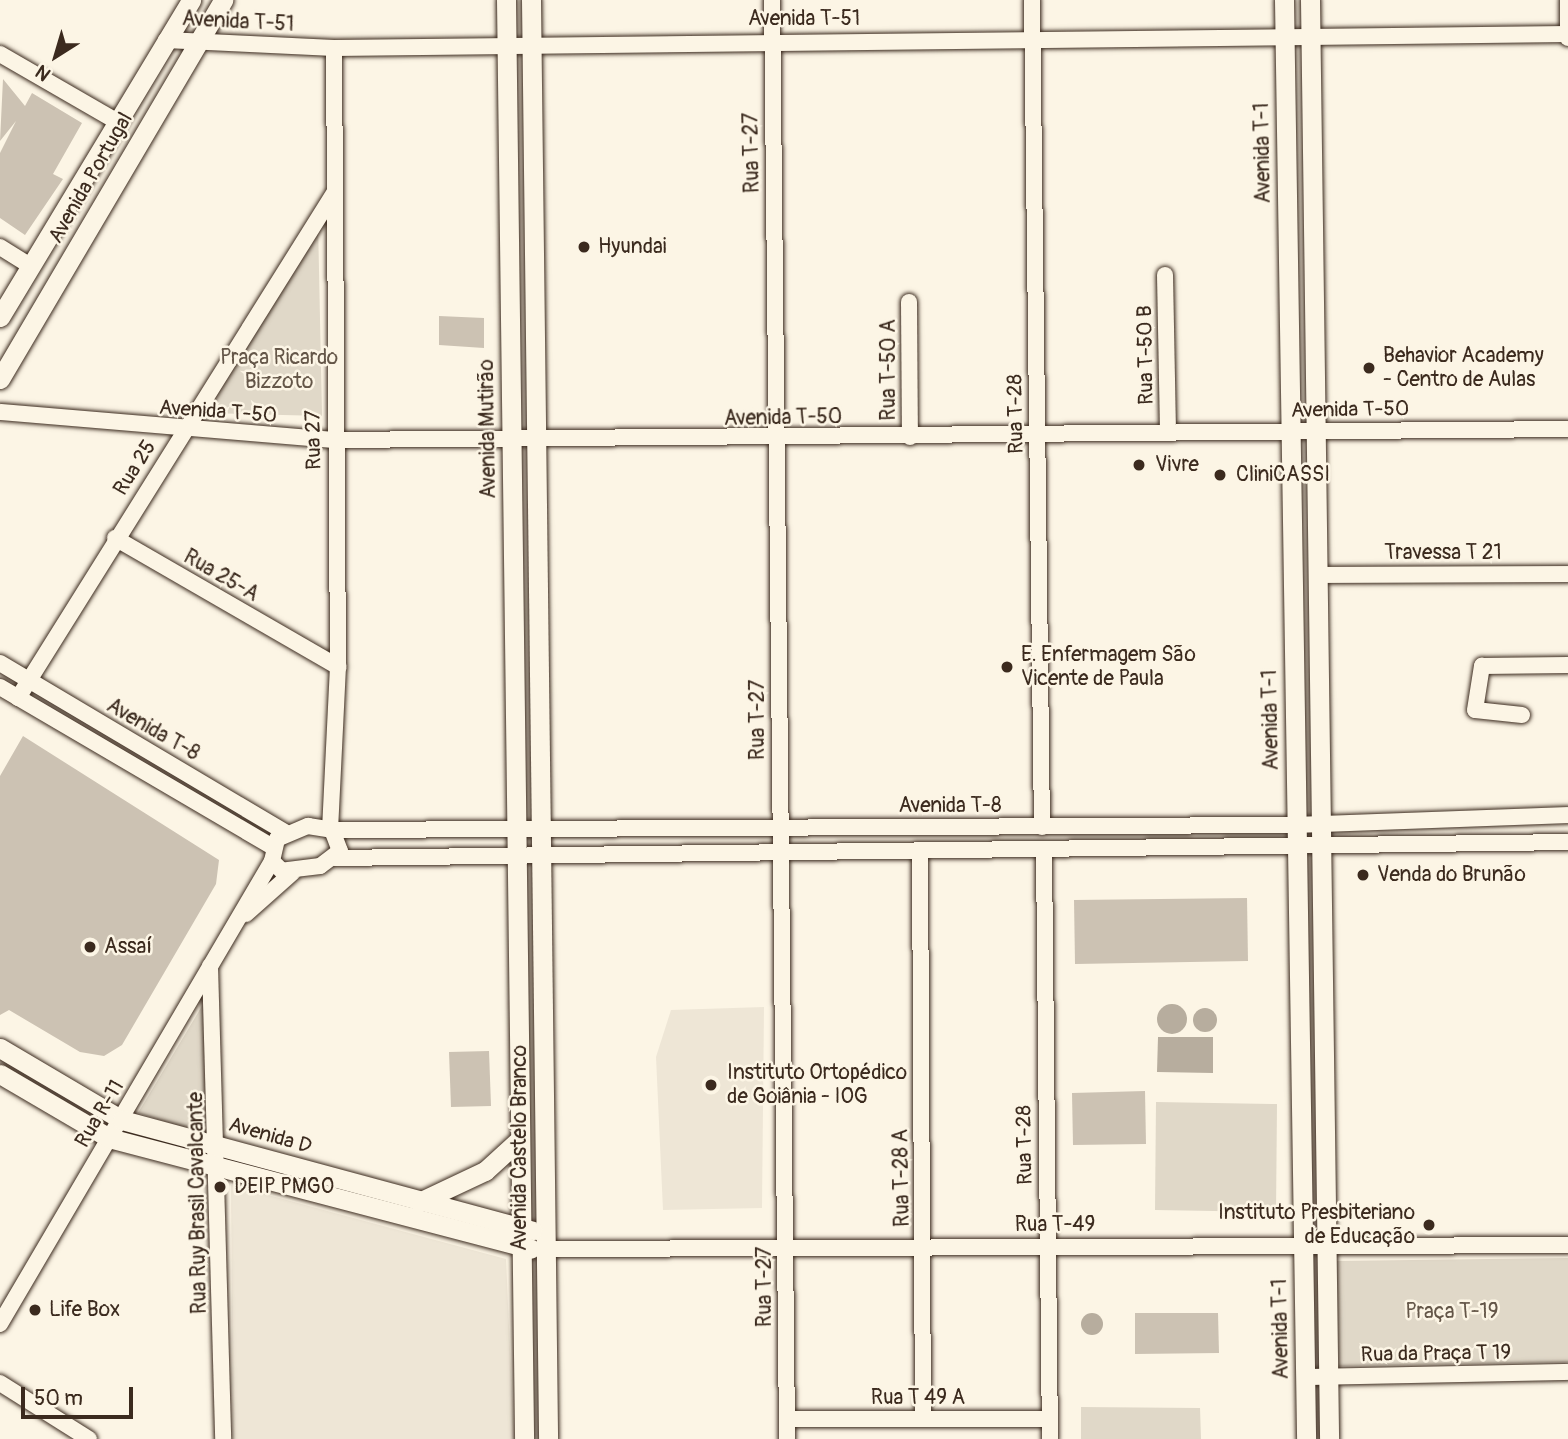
<!DOCTYPE html>
<html>
<head>
<meta charset="utf-8">
<style>
	body { margin:0 }
	#map { position:relative; width:1568px; height:1439px; overflow:hidden; background:#fcf5e5; font-family:Pangolin,sans-serif }
	div>[style] { position:absolute }
	[style*='--x'] { left:calc(var(--x)*1px); top:calc(var(--y)*1px); width:calc(var(--w)*1px); rotate:calc(var(--a)*1deg) }
	.built>* { inset:0; background:#eee6d6 }
	.green>* { inset:0; background:#e0d8c8 }
	.water>* { inset:0; background:#b7ad9e }
	.round { border-radius:50% }
	.building>* { inset:0; background:#ccc2b3 }
	.roads { filter:drop-shadow(0 0 2px #3b2a1e) drop-shadow(0 0 2px #3b2a1e) }
	.minor>* { height:16px; margin:-8px; padding:0 8px; transform-origin:8px; border-radius:8px; background:#fcf5e5 }
	.major>* { height:19px; margin:-9.5px; padding:0 9.5px; transform-origin:9.5px; border-radius:9.5px; background:#fcf5e5 }
	.dots>* { width:19px; height:19px; translate:-50% -50%; box-sizing:border-box; border:4px solid #fcf5e5; border-radius:50% }
	span { translate:-50% -50%; white-space:nowrap; text-align:center; line-height:1.15; -webkit-text-stroke:5px #fcf5e5; paint-order:stroke }
	.street-label { font-size:21px; color:#3b2a1e }
	.poi-label { font-size:21px; color:#3b2a1e }
	.left { translate:0 -50%; text-align:left }
	.right { translate:-100% -50%; text-align:right }
	.park-label { font-size:21px; color:#645648 }
	.north { position:absolute; left:21px; top:21px; width:70px; height:70px; -webkit-text-stroke:5px #fcf5e5; paint-order:stroke; rotate:217deg; font-size:19px; font-weight:700; line-height:28px; text-align:center; color:#3b2a1e }
	.north::after { content:''; display:block; margin:auto; width:24px; height:32px; background:#3b2a1e; clip-path:polygon(50% 0,100% 100%,50% 72%,0 100%) }
	.scale { position:absolute; left:21px; top:1387px; width:112px; height:32px; box-sizing:border-box; border:4px solid #3b2a1e; border-top:0; padding-left:9px; font-size:21px; line-height:24px; white-space:nowrap; color:#3b2a1e; -webkit-text-stroke:5px #fcf5e5; paint-order:stroke }
</style>
</head>
<body>
<div id="map">
	<div class="built">
		<div style="clip-path:polygon(764px 1007px,762px 1208px,663px 1210px,656px 1057px,671px 1010px)"></div>
		<div style="clip-path:polygon(231px 1185px,506px 1259px,514px 1439px,233px 1439px)"></div>
	</div>
	<div class="green">
		<div style="clip-path:polygon(318px 221px,322px 416px,205px 413px)"></div>
		<div style="clip-path:polygon(205px 1001px,214px 1137px,138px 1113px)"></div>
		<div style="clip-path:polygon(1156px 1102px,1277px 1104px,1276px 1212px,1155px 1210px)"></div>
		<div style="clip-path:polygon(1568px 1258px,1568px 1362px,1339px 1366px,1337px 1261px)"></div>
		<div style="clip-path:polygon(1081px 1407px,1200px 1408px,1201px 1439px,1081px 1439px)"></div>
	</div>
	<div class="water">
		<div class="round" style="left:1157px;top:1004px;width:30px;height:30px"></div>
		<div class="round" style="left:1193px;top:1008px;width:24px;height:24px"></div>
		<div style="clip-path:polygon(1158px 1037px,1213px 1037px,1213px 1073px,1157px 1072px)"></div>
		<div class="round" style="left:1081px;top:1313px;width:22px;height:22px"></div>
	</div>
	<div class="building">
		<div style="clip-path:polygon(3px 79px,25px 106px,32px 93px,82px 123px,53px 174px,63px 179px,25px 235px,0 218px,0 153px,16px 121px,0 141px)"></div>
		<div style="clip-path:polygon(439px 316px,484px 318px,484px 348px,439px 345px)"></div>
		<div style="clip-path:polygon(23px 736px,219px 860px,216px 884px,122px 1045px,104px 1056px,80px 1052px,9px 1010px,0 1015px,0 776px)"></div>
		<div style="clip-path:polygon(1247px 898px,1248px 961px,1075px 964px,1074px 900px)"></div>
		<div style="clip-path:polygon(489px 1051px,491px 1106px,451px 1107px,449px 1052px)"></div>
		<div style="clip-path:polygon(1145px 1091px,1146px 1144px,1073px 1145px,1072px 1093px)"></div>
		<div style="clip-path:polygon(1135px 1313px,1218px 1313px,1219px 1353px,1135px 1354px)"></div>
	</div>
	<div class="roads">
		<div class="minor">
			<div style="--x:772;--y:0;--w:1439;--a:89.4"></div>
			<div style="--x:1032;--y:0;--w:827;--a:89.31"></div>
			<div style="--x:1568;--y:0;--w:38;--a:90"></div>
			<div style="--x:166;--y:40;--w:168;--a:2.7"></div>
			<div style="--x:334;--y:48;--w:1234;--a:-0.65"></div>
			<div style="--x:0;--y:54;--w:136;--a:30"></div>
			<div style="--x:0;--y:247;--w:36;--a:32"></div>
			<div style="--x:1165;--y:275;--w:158;--a:88.9"></div>
			<div style="--x:909;--y:302;--w:135;--a:89.6"></div>
			<div style="--x:0;--y:412;--w:336;--a:4.8"></div>
			<div style="--x:335;--y:440;--w:1233;--a:-0.51"></div>
			<div style="--x:115;--y:538;--w:258;--a:30"></div>
			<div style="--x:1318;--y:575;--w:250;--a:-0.2"></div>
			<div style="--x:0;--y:663;--w:331;--a:30.7"></div>
			<div style="--x:0;--y:687;--w:316;--a:30.4"></div>
			<div style="--x:18;--y:698;--w:596;--a:-57.96"></div>
			<div style="--x:1522;--y:715;--w:47;--a:-173.9"></div>
			<div style="--x:1475;--y:710;--w:45;--a:-81"></div>
			<div style="--x:1482;--y:666;--w:86;--a:-0.7"></div>
			<div style="--x:308;--y:826;--w:24;--a:9"></div>
			<div style="--x:332;--y:830;--w:22;--a:69"></div>
			<div style="--x:340;--y:851;--w:25;--a:143"></div>
			<div style="--x:320;--y:866;--w:38;--a:173"></div>
			<div style="--x:282;--y:871;--w:14;--a:-135"></div>
			<div style="--x:272;--y:861;--w:23;--a:-77"></div>
			<div style="--x:277;--y:839;--w:34;--a:-23"></div>
			<div style="--x:330;--y:830;--w:163;--a:-87.2"></div>
			<div style="--x:338;--y:667;--w:619;--a:-90.37"></div>
			<div style="--x:332;--y:830;--w:964;--a:-0.3"></div>
			<div style="--x:1296;--y:825;--w:272;--a:-2.1"></div>
			<div style="--x:1044;--y:851;--w:588;--a:89.42"></div>
			<div style="--x:920;--y:853;--w:566;--a:89.7"></div>
			<div style="--x:334;--y:858;--w:1234;--a:-0.74"></div>
			<div style="--x:246;--y:914;--w:62;--a:-41.7"></div>
			<div style="--x:210;--y:966;--w:473;--a:88.4"></div>
			<div style="--x:543;--y:1249;--w:1025;--a:-0.22"></div>
			<div style="--x:0;--y:1324;--w:537;--a:-59.57"></div>
			<div style="--x:1305;--y:1377;--w:263;--a:-1.1"></div>
			<div style="--x:0;--y:1383;--w:105;--a:32.2"></div>
			<div style="--x:787;--y:1419;--w:263;--a:0"></div>
		</div>
		<div class="major">
			<div style="--x:506;--y:0;--w:1439;--a:89.28"></div>
			<div style="--x:531;--y:0;--w:1439;--a:89.32"></div>
			<div style="--x:1284;--y:0;--w:1439;--a:89.12"></div>
			<div style="--x:1310;--y:0;--w:1439;--a:89.24"></div>
			<div style="--x:0;--y:317;--w:370;--a:-58.9"></div>
			<div style="--x:0;--y:379;--w:440;--a:-59.5"></div>
			<div style="--x:0;--y:1048;--w:142;--a:30.5"></div>
			<div style="--x:122;--y:1120;--w:425;--a:15.1"></div>
			<div style="--x:0;--y:1074;--w:126;--a:30.4"></div>
			<div style="--x:109;--y:1138;--w:436;--a:14.7"></div>
			<div style="--x:419;--y:1202;--w:73;--a:-25.2"></div>
			<div style="--x:485;--y:1171;--w:46;--a:-42.4"></div>
		</div>
	</div>
	<div class="dots">
		<div style="left:584px;top:247px;background:#3b2a1e"></div>
		<div style="left:1369px;top:368px;background:#3b2a1e"></div>
		<div style="left:1139px;top:465px;background:#3b2a1e"></div>
		<div style="left:1220px;top:475px;background:#3b2a1e"></div>
		<div style="left:1007px;top:667px;background:#3b2a1e"></div>
		<div style="left:1363px;top:875px;background:#3b2a1e"></div>
		<div style="left:90px;top:947px;background:#3b2a1e"></div>
		<div style="left:711px;top:1085px;background:#3b2a1e"></div>
		<div style="left:220px;top:1187px;background:#3b2a1e"></div>
		<div style="left:1429px;top:1225px;background:#3b2a1e"></div>
		<div style="left:35px;top:1310px;background:#3b2a1e"></div>
	</div>
	<div class="street-label">
		<span style="left:804px;top:19px">Avenida T-51</span>
		<span style="left:238px;top:22px;rotate:3deg">Avenida T-51</span>
		<span style="left:752px;top:153px;rotate:-91deg">Rua T-27</span>
		<span style="left:1263px;top:153px;rotate:-91deg">Avenida T-1</span>
		<span style="left:91px;top:178px;rotate:-60deg">Avenida Portugal</span>
		<span style="left:1146px;top:355px;rotate:-91deg">Rua T-50 B</span>
		<span style="left:889px;top:370px;rotate:-90deg">Rua T-50 A</span>
		<span style="left:1350px;top:410px;rotate:-1deg">Avenida T-50</span>
		<span style="left:218px;top:412px;rotate:4deg">Avenida T-50</span>
		<span style="left:1016px;top:414px;rotate:-91deg">Rua T-28</span>
		<span style="left:783px;top:418px;rotate:-1deg">Avenida T-50</span>
		<span style="left:488px;top:429px;rotate:-91deg">Avenida Mutirão</span>
		<span style="left:314px;top:440px;rotate:-91deg">Rua 27</span>
		<span style="left:135px;top:468px;rotate:-58deg">Rua 25</span>
		<span style="left:1443px;top:553px">Travessa T 21</span>
		<span style="left:221px;top:576px;rotate:30deg">Rua 25-A</span>
		<span style="left:758px;top:720px;rotate:-90deg">Rua T-27</span>
		<span style="left:1271px;top:720px;rotate:-91deg">Avenida T-1</span>
		<span style="left:153px;top:730px;rotate:30deg">Avenida T-8</span>
		<span style="left:950px;top:806px">Avenida T-8</span>
		<span style="left:100px;top:1114px;rotate:-59deg">Rua R-11</span>
		<span style="left:270px;top:1136px;rotate:16deg">Avenida D</span>
		<span style="left:1025px;top:1145px;rotate:-91deg">Rua T-28</span>
		<span style="left:520px;top:1148px;rotate:-90deg">Avenida Castelo Branco</span>
		<span style="left:902px;top:1178px;rotate:-91deg">Rua T-28 A</span>
		<span style="left:198px;top:1203px;rotate:-91deg">Rua Ruy Brasil Cavalcante</span>
		<span style="left:1055px;top:1225px">Rua T-49</span>
		<span style="left:765px;top:1287px;rotate:-90deg">Rua T-27</span>
		<span style="left:1281px;top:1329px;rotate:-91deg">Avenida T-1</span>
		<span style="left:1436px;top:1354px;rotate:-1deg">Rua da Praça T 19</span>
		<span style="left:918px;top:1398px">Rua T 49 A</span>
	</div>
	<div class="poi-label">
		<span class="left" style="left:598px;top:247px">Hyundai</span>
		<span class="left" style="left:1383px;top:368px">Behavior Academy<br>- Centro de Aulas</span>
		<span class="left" style="left:1155px;top:465px">Vivre</span>
		<span class="left" style="left:1236px;top:475px">CliniCASSI</span>
		<span class="left" style="left:1021px;top:667px">E. Enfermagem São<br>Vicente de Paula</span>
		<span class="left" style="left:1377px;top:875px">Venda do Brunão</span>
		<span class="left" style="left:104px;top:947px">Assaí</span>
		<span class="left" style="left:727px;top:1085px">Instituto Ortopédico<br>de Goiânia - IOG</span>
		<span class="left" style="left:234px;top:1187px">DEIP PMGO</span>
		<span class="right" style="left:1415px;top:1225px">Instituto Presbiteriano<br>de Educação</span>
		<span class="left" style="left:49px;top:1310px">Life Box</span>
	</div>
	<div class="park-label">
		<span style="left:279px;top:370px">Praça Ricardo<br>Bizzoto</span>
		<span style="left:1452px;top:1312px">Praça T-19</span>
	</div>
	<div class="north">N</div>
	<div class="scale">50 m</div>
</div>
</body>
</html>
